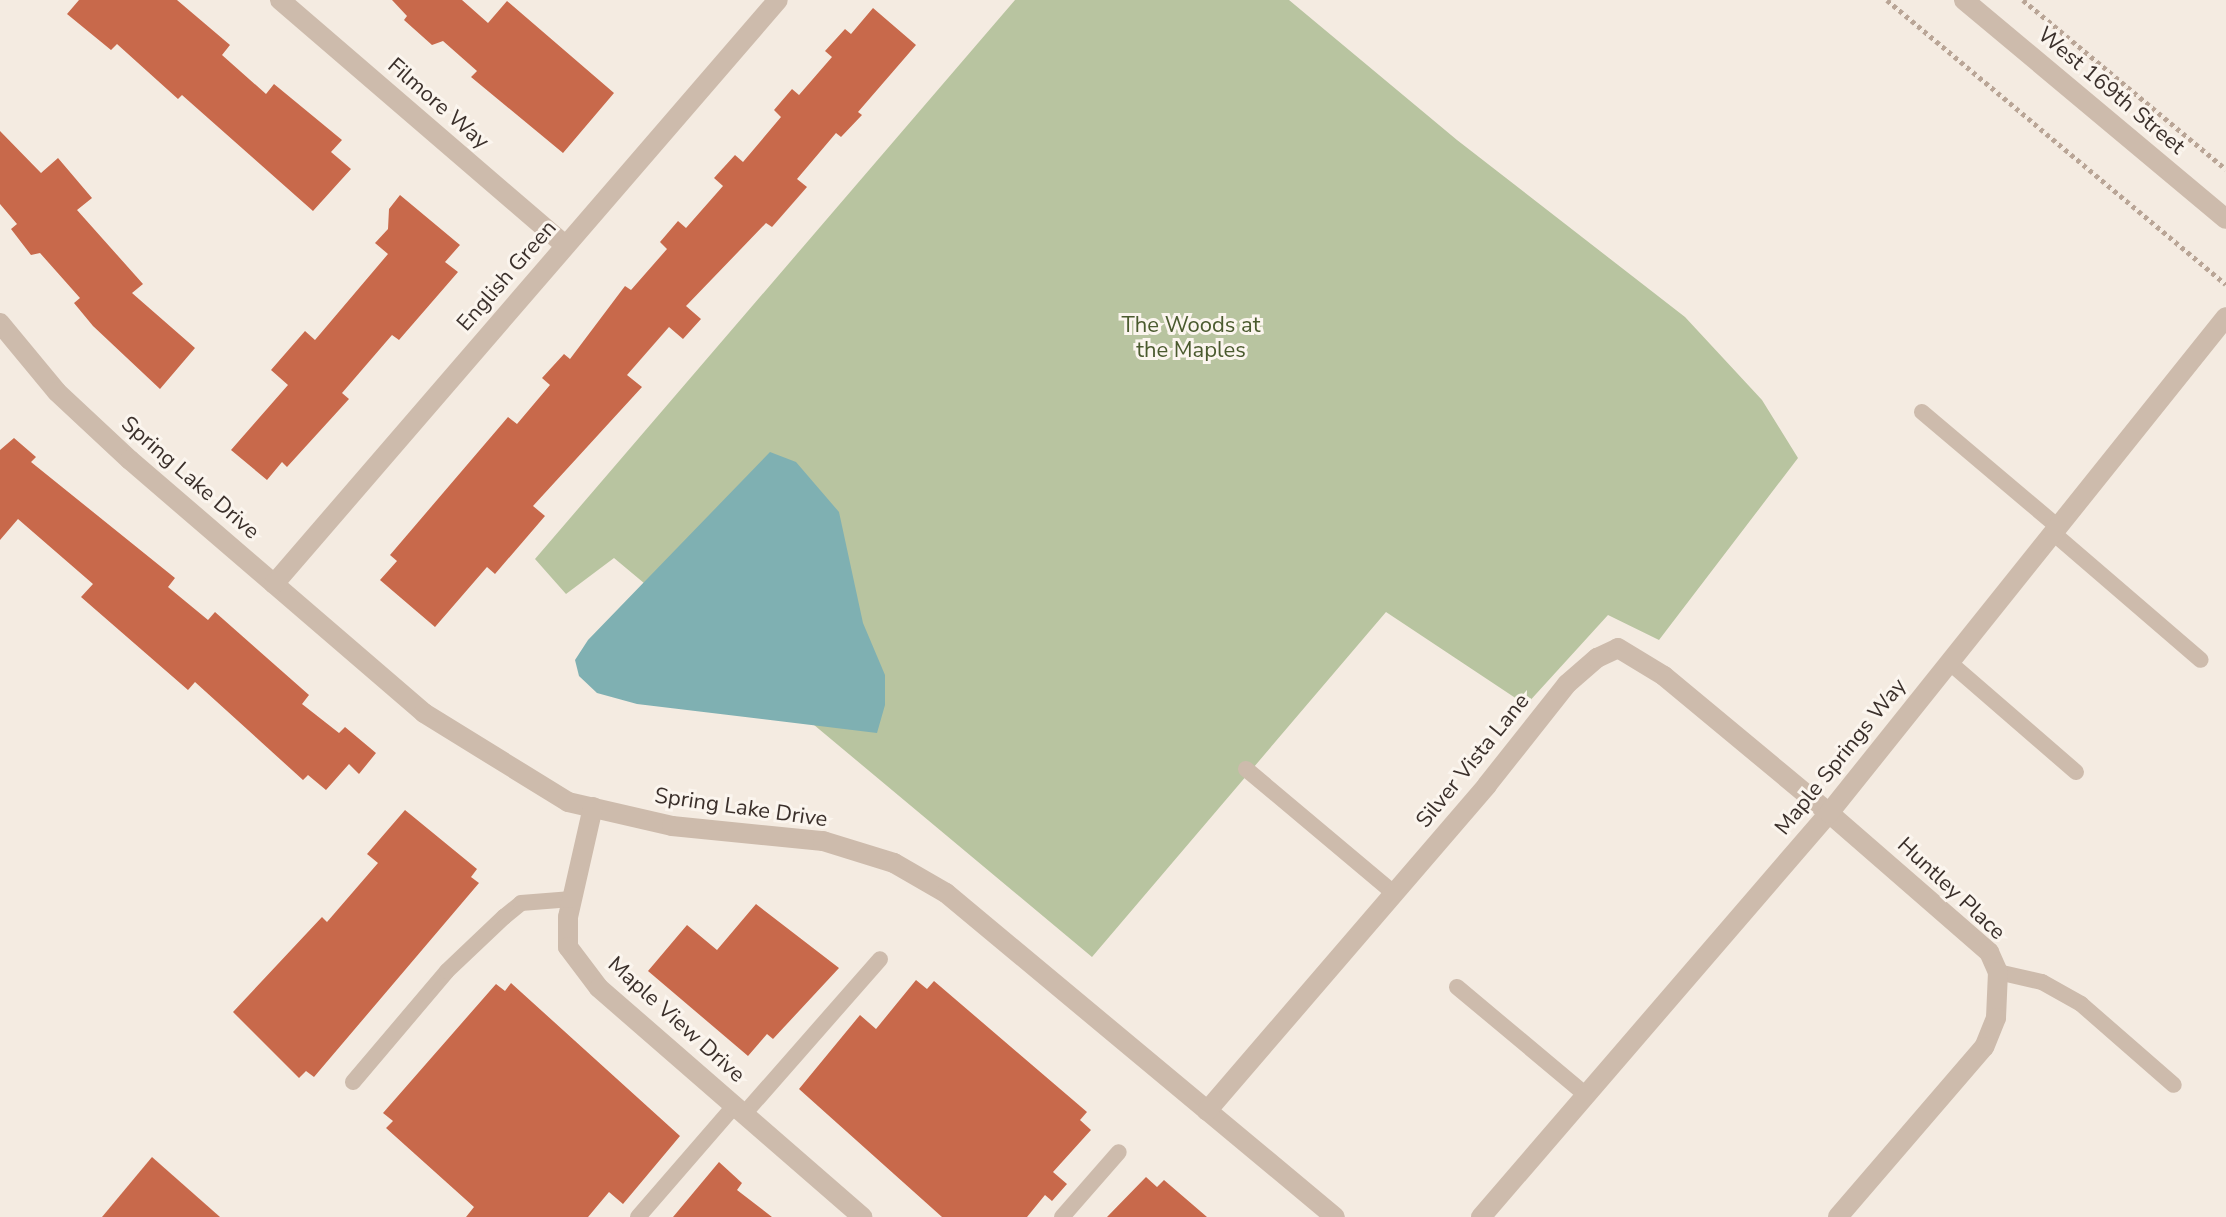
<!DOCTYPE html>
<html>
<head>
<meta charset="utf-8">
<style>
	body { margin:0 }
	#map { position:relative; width:2226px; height:1217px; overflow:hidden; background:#f4ebe1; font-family:"Nunito Sans",sans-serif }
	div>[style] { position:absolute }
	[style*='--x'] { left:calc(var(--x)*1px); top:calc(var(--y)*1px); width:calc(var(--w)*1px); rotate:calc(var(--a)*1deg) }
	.green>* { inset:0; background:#b8c4a0 }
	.water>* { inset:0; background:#7fb0b2 }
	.building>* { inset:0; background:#c8694b }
	.path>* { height:5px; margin-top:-2.5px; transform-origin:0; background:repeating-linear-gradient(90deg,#b9a596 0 4px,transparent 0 8px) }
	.service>* { height:16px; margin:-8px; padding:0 8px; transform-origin:8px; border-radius:8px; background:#cdbbac }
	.minor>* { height:20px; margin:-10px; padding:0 10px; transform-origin:10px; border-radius:10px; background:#cdbbac }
	.tertiary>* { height:20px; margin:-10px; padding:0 10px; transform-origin:10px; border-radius:10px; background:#cdbbac }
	span { translate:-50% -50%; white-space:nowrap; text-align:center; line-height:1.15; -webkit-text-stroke:6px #fbf5ee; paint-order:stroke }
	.street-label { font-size:22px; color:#3b302b }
	.park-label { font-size:22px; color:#4a5a2e }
</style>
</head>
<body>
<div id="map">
	<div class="green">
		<div style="clip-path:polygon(1015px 0,1289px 0,1457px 140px,1685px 317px,1762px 400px,1798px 458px,1659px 640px,1608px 615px,1526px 705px,1386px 612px,1092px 957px,614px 558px,566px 594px,535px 559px)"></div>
	</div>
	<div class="water">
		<div style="clip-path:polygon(770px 452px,796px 462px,839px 512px,863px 623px,885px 675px,885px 705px,877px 733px,637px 704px,597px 693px,579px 676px,575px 660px,588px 640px)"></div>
	</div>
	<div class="building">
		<div style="clip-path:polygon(79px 0,177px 0,230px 45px,222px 55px,266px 94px,274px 84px,342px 140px,331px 152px,351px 169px,313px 211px,182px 95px,178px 99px,117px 44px,111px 50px,67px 14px)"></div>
		<div style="clip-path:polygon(392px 0,462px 0,488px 23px,507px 1px,614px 93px,563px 153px,471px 77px,477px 71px,443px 41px,432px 45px,404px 20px,407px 16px)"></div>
		<div style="clip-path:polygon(873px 8px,916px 45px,858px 112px,862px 115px,841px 137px,836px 133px,797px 179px,807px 187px,772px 227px,766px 223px,686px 306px,701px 319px,683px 339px,669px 327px,627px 375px,642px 387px,533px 506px,545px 516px,495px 574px,487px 567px,435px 627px,380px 580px,397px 561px,390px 555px,508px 417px,517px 424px,550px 385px,542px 378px,564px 354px,570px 359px,625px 286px,631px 290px,667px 249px,660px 242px,678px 221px,686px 228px,723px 186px,714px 178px,735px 155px,743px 162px,781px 117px,774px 110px,792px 89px,799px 95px,832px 57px,825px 51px,845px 29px,851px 34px)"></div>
		<div style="clip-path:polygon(0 131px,41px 173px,58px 158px,92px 198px,77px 210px,143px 284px,132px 293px,195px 348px,160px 389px,93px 326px,74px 303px,80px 298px,40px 253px,31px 255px,11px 229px,17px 224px,0 204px)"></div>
		<div style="clip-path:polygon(400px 195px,460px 245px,445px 262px,458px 272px,399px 340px,392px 335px,342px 393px,349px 399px,287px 467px,282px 462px,267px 480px,231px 450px,288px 385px,271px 370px,305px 331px,315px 340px,388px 254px,375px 243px,388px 229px,389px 209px)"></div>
		<div style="clip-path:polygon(14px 438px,36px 457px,31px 462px,175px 578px,168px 587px,208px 620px,215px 612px,309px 695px,302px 704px,339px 733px,345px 727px,376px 753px,359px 774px,349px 764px,326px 790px,308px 775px,303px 780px,195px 682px,188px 690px,81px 597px,93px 584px,18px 519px,0 540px,0 450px)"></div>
		<div style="clip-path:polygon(405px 810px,477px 869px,471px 877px,479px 883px,314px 1077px,306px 1071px,299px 1078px,233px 1012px,322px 917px,327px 922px,378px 863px,367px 854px)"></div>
		<div style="clip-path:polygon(756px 904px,839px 968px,773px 1039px,767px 1034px,748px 1056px,648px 971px,687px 925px,717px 950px)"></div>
		<div style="clip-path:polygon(916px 980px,927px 989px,934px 981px,1087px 1112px,1080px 1120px,1091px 1130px,1053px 1172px,1067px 1184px,1052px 1201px,1045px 1195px,1027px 1217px,942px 1217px,799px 1089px,860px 1015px,876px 1029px)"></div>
		<div style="clip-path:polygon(511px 983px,680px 1136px,623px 1204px,609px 1192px,588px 1217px,466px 1217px,474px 1207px,386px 1128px,393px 1121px,383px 1113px,496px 984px,505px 991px)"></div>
		<div style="clip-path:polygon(152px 1157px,220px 1217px,102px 1217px)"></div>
		<div style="clip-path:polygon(719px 1162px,742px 1183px,737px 1190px,772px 1217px,673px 1217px)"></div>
		<div style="clip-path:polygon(1146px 1177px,1157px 1187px,1164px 1180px,1207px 1217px,1107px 1217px)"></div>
	</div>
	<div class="path">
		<div style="--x:1887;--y:0;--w:442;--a:40"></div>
		<div style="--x:2023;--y:0;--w:264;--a:39.8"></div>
	</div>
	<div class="service">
		<div style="--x:1922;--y:412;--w:177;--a:40.2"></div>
		<div style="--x:2052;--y:532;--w:196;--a:40.7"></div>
		<div style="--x:1949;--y:662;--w:168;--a:40.9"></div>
		<div style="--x:1246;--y:769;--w:193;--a:40"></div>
		<div style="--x:1998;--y:972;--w:45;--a:12.8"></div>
		<div style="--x:2042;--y:982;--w:45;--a:29.4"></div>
		<div style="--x:2081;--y:1004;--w:123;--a:41.1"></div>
		<div style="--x:1457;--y:987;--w:168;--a:39.9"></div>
		<div style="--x:353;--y:1082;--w:145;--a:-49.7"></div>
		<div style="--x:447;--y:971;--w:79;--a:-43.5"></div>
		<div style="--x:504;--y:917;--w:22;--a:-39"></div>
		<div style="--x:521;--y:903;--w:51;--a:-4.5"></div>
		<div style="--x:744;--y:1114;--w:206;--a:-48.7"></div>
		<div style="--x:638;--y:1217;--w:147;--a:-49.1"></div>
		<div style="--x:1062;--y:1217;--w:86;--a:-48.8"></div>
	</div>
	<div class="minor">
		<div style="--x:280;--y:0;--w:376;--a:40.7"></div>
		<div style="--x:0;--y:323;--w:89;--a:50.4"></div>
		<div style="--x:57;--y:392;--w:100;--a:43"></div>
		<div style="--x:130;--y:460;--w:388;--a:40.7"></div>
		<div style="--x:424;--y:713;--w:169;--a:31.7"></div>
		<div style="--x:568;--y:802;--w:107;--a:13"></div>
		<div style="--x:672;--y:826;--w:152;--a:5.7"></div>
		<div style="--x:823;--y:841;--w:74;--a:17.2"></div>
		<div style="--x:894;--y:863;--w:60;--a:30"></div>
		<div style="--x:946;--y:893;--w:506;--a:39.79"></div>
		<div style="--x:274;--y:584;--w:771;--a:-49.21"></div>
		<div style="--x:593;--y:807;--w:113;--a:102.8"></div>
		<div style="--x:568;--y:917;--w:30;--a:90"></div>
		<div style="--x:568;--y:947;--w:51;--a:52.9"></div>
		<div style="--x:599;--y:988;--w:349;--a:41"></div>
		<div style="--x:1207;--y:1111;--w:430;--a:-49.3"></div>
		<div style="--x:1487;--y:785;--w:129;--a:-51.6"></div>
		<div style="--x:1567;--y:684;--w:40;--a:-41"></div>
		<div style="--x:1597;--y:658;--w:23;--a:-25"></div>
		<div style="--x:1618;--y:648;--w:54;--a:31.3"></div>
		<div style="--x:1664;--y:676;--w:214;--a:39.7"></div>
		<div style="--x:1829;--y:813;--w:212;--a:41"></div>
		<div style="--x:1989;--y:952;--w:22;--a:66"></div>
		<div style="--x:1998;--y:972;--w:46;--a:92.5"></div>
		<div style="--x:1996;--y:1018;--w:31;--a:112"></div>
		<div style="--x:1984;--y:1047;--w:224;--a:130.7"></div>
		<div style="--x:1481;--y:1217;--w:533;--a:-49.26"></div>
		<div style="--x:1829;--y:813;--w:635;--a:-51.33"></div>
	</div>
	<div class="tertiary">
		<div style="--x:1964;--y:0;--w:341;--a:39.9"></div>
	</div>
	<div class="street-label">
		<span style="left:2111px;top:91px;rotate:40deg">West 169th Street</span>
		<span style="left:438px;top:104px;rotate:41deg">Filmore Way</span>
		<span style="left:507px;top:276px;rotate:-49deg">English Green</span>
		<span style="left:190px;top:478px;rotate:41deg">Spring Lake Drive</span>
		<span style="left:1841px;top:757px;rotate:-51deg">Maple Springs Way</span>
		<span style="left:1473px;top:761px;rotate:-51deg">Silver Vista Lane</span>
		<span style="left:741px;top:808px;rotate:8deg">Spring Lake Drive</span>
		<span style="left:1951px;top:889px;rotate:43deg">Huntley Place</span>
		<span style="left:676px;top:1020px;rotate:42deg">Maple View Drive</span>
	</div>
	<div class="park-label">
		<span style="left:1191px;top:338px">The Woods at<br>the Maples</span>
	</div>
</div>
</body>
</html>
